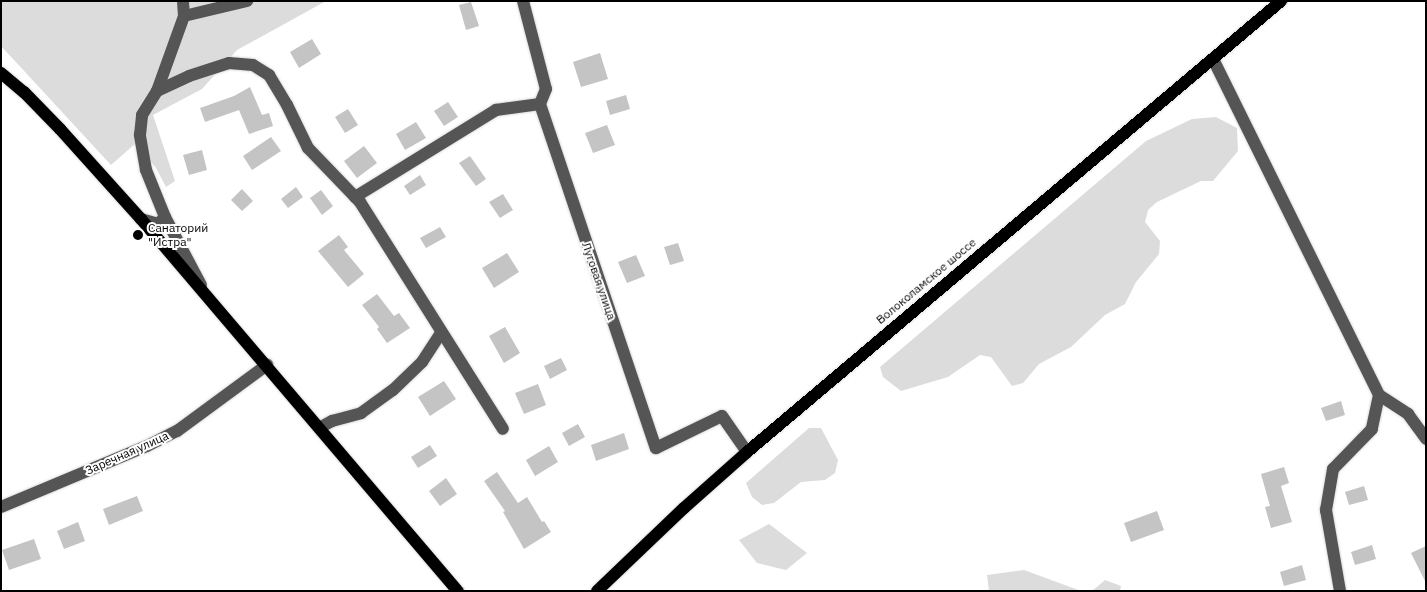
<!DOCTYPE html>
<html>
<head>
<meta charset="utf-8">
<style>
	body { margin:0 }
	#map { position:relative; width:1427px; height:592px; overflow:hidden; background:#fff; font-family:"IBM Plex Sans",sans-serif }
	div>[style] { position:absolute }
	[style*='--x'] { left:calc(var(--x)*1px); top:calc(var(--y)*1px); width:calc(var(--w)*1px); rotate:calc(var(--a)*1deg) }
	.green>* { inset:0; background:#dcdcdc }
	.building>* { inset:0; background:#c4c4c4 }
	.roads { filter:drop-shadow(0 0 1px #dbdbdb) drop-shadow(0 0 1px #dbdbdb) }
	.minor>* { height:12px; margin:-6px; padding:0 6px; transform-origin:6px; border-radius:6px; background:#555 }
	.major>* { height:12px; margin:-6px; padding:0 6px; transform-origin:6px; border-radius:6px; background:#000 }
	.dots>* { width:14px; height:14px; translate:-50% -50%; box-sizing:border-box; border:2px solid #fff; border-radius:50% }
	span { translate:-50% -50%; white-space:nowrap; text-align:center; line-height:1.15; -webkit-text-stroke:4px #fff; paint-order:stroke }
	.poi-label { font-size:12px; color:#000 }
	.left { translate:0 -50%; text-align:left }
	.street-label { font-size:12px; color:#000 }
	.frame { position:absolute; inset:0; border:2px solid #000; pointer-events:none }
</style>
</head>
<body>
<div id="map">
	<div class="green">
		<div style="clip-path:polygon(1px 1px,326px 1px,237px 50px,202px 89px,153px 115px,175px 181px,166px 187px,156px 168px,136px 143px,111px 165px,1px 46px)"></div>
		<div style="clip-path:polygon(1216px 117px,1237px 128px,1238px 151px,1213px 181px,1201px 181px,1157px 202px,1148px 210px,1145px 222px,1160px 241px,1159px 254px,1136px 282px,1125px 304px,1105px 315px,1071px 347px,1039px 364px,1023px 383px,1012px 386px,991px 357px,980px 355px,948px 377px,901px 391px,883px 377px,880px 367px,1146px 141px,1192px 119px)"></div>
		<div style="clip-path:polygon(809px 428px,821px 428px,838px 460px,835px 473px,825px 480px,801px 482px,774px 503px,762px 505px,752px 497px,746px 483px)"></div>
		<div style="clip-path:polygon(769px 524px,807px 553px,786px 570px,757px 563px,739px 540px)"></div>
		<div style="clip-path:polygon(1024px 570px,1081px 591px,989px 591px,987px 575px)"></div>
		<div style="clip-path:polygon(1105px 580px,1121px 586px,1120px 591px,1092px 591px)"></div>
	</div>
	<div class="building">
		<div style="clip-path:polygon(471px 2px,479px 26px,466px 30px,459px 5px)"></div>
		<div style="clip-path:polygon(312px 39px,321px 54px,299px 68px,290px 52px)"></div>
		<div style="clip-path:polygon(600px 53px,608px 79px,581px 87px,573px 62px)"></div>
		<div style="clip-path:polygon(250px 87px,262px 115px,269px 113px,273px 126px,249px 134px,239px 110px,205px 122px,200px 108px,234px 96px)"></div>
		<div style="clip-path:polygon(626px 95px,630px 109px,610px 115px,606px 101px)"></div>
		<div style="clip-path:polygon(448px 102px,458px 117px,444px 126px,434px 111px)"></div>
		<div style="clip-path:polygon(348px 109px,358px 125px,345px 133px,335px 117px)"></div>
		<div style="clip-path:polygon(416px 122px,426px 138px,405px 150px,396px 134px)"></div>
		<div style="clip-path:polygon(607px 125px,615px 145px,593px 153px,585px 133px)"></div>
		<div style="clip-path:polygon(271px 137px,281px 151px,252px 170px,243px 156px)"></div>
		<div style="clip-path:polygon(364px 146px,377px 163px,357px 178px,344px 161px)"></div>
		<div style="clip-path:polygon(202px 150px,207px 170px,189px 175px,183px 155px)"></div>
		<div style="clip-path:polygon(470px 156px,486px 179px,476px 186px,459px 163px)"></div>
		<div style="clip-path:polygon(420px 175px,426px 185px,410px 195px,404px 186px)"></div>
		<div style="clip-path:polygon(296px 187px,303px 197px,288px 208px,281px 199px)"></div>
		<div style="clip-path:polygon(242px 189px,253px 201px,242px 211px,231px 200px)"></div>
		<div style="clip-path:polygon(321px 190px,333px 206px,322px 215px,310px 198px)"></div>
		<div style="clip-path:polygon(503px 194px,513px 210px,500px 218px,489px 202px)"></div>
		<div style="clip-path:polygon(440px 227px,446px 237px,426px 248px,420px 238px)"></div>
		<div style="clip-path:polygon(339px 235px,348px 247px,344px 250px,364px 274px,348px 287px,318px 251px)"></div>
		<div style="clip-path:polygon(678px 243px,684px 261px,670px 265px,664px 247px)"></div>
		<div style="clip-path:polygon(507px 253px,519px 272px,494px 288px,482px 268px)"></div>
		<div style="clip-path:polygon(636px 255px,645px 276px,627px 283px,618px 262px)"></div>
		<div style="clip-path:polygon(377px 294px,394px 316px,399px 313px,410px 328px,387px 343px,377px 329px,379px 327px,362px 305px)"></div>
		<div style="clip-path:polygon(505px 327px,520px 353px,504px 363px,489px 336px)"></div>
		<div style="clip-path:polygon(561px 358px,567px 370px,550px 379px,544px 366px)"></div>
		<div style="clip-path:polygon(444px 381px,456px 399px,430px 416px,418px 397px)"></div>
		<div style="clip-path:polygon(538px 384px,546px 405px,524px 414px,515px 393px)"></div>
		<div style="clip-path:polygon(1341px 401px,1345px 415px,1326px 421px,1321px 408px)"></div>
		<div style="clip-path:polygon(578px 424px,585px 437px,569px 446px,562px 433px)"></div>
		<div style="clip-path:polygon(624px 433px,629px 449px,596px 461px,591px 445px)"></div>
		<div style="clip-path:polygon(430px 445px,437px 456px,418px 468px,411px 457px)"></div>
		<div style="clip-path:polygon(549px 446px,558px 462px,535px 476px,526px 460px)"></div>
		<div style="clip-path:polygon(1284px 467px,1289px 483px,1281px 486px,1292px 522px,1271px 528px,1265px 507px,1270px 506px,1261px 474px)"></div>
		<div style="clip-path:polygon(497px 472px,518px 503px,527px 497px,542px 522px,544px 521px,551px 532px,524px 549px,503px 512px,505px 511px,484px 481px)"></div>
		<div style="clip-path:polygon(446px 478px,457px 494px,440px 506px,429px 491px)"></div>
		<div style="clip-path:polygon(1364px 486px,1368px 500px,1349px 505px,1345px 492px)"></div>
		<div style="clip-path:polygon(137px 496px,143px 511px,109px 525px,103px 509px)"></div>
		<div style="clip-path:polygon(1157px 511px,1164px 530px,1131px 542px,1124px 523px)"></div>
		<div style="clip-path:polygon(78px 522px,85px 541px,64px 549px,57px 531px)"></div>
		<div style="clip-path:polygon(34px 539px,41px 559px,9px 570px,2px 550px)"></div>
		<div style="clip-path:polygon(1372px 545px,1376px 559px,1355px 565px,1351px 552px)"></div>
		<div style="clip-path:polygon(1426px 546px,1426px 583px,1411px 553px)"></div>
		<div style="clip-path:polygon(1302px 565px,1306px 580px,1284px 586px,1280px 572px)"></div>
	</div>
	<div class="roads">
		<div class="minor">
			<div style="--x:523;--y:1;--w:91;--a:75.4"></div>
			<div style="--x:546;--y:89;--w:16;--a:112"></div>
			<div style="--x:540;--y:104;--w:363;--a:71.4"></div>
			<div style="--x:656;--y:448;--w:73;--a:-25.9"></div>
			<div style="--x:722;--y:416;--w:44;--a:55.2"></div>
			<div style="--x:184;--y:16;--w:65;--a:-13.4"></div>
			<div style="--x:1213;--y:59;--w:375;--a:63.7"></div>
			<div style="--x:1379;--y:395;--w:35;--a:102"></div>
			<div style="--x:1372;--y:429;--w:56;--a:134.3"></div>
			<div style="--x:1333;--y:469;--w:42;--a:99.7"></div>
			<div style="--x:1326;--y:510;--w:82;--a:80.2"></div>
			<div style="--x:157;--y:91;--w:35;--a:-25"></div>
			<div style="--x:189;--y:76;--w:42;--a:-18"></div>
			<div style="--x:229;--y:63;--w:24;--a:5"></div>
			<div style="--x:253;--y:65;--w:19;--a:32"></div>
			<div style="--x:269;--y:75;--w:35;--a:59"></div>
			<div style="--x:287;--y:105;--w:48;--a:64"></div>
			<div style="--x:308;--y:148;--w:75;--a:46.1"></div>
			<div style="--x:360;--y:202;--w:268;--a:57.8"></div>
			<div style="--x:355;--y:197;--w:166;--a:-31.7"></div>
			<div style="--x:496;--y:110;--w:44;--a:-7.8"></div>
			<div style="--x:165;--y:217;--w:77;--a:62.1"></div>
			<div style="--x:141;--y:219;--w:18;--a:16"></div>
			<div style="--x:158;--y:224;--w:10;--a:-45"></div>
			<div style="--x:165;--y:217;--w:51;--a:-112"></div>
			<div style="--x:146;--y:170;--w:36;--a:-100"></div>
			<div style="--x:140;--y:135;--w:20;--a:-84"></div>
			<div style="--x:142;--y:115;--w:28;--a:-58"></div>
			<div style="--x:157;--y:91;--w:80;--a:-70.2"></div>
			<div style="--x:184;--y:16;--w:15;--a:-94"></div>
			<div style="--x:1379;--y:395;--w:35;--a:33"></div>
			<div style="--x:1408;--y:414;--w:31;--a:54"></div>
			<div style="--x:321;--y:427;--w:13;--a:-29"></div>
			<div style="--x:332;--y:421;--w:30;--a:-15"></div>
			<div style="--x:361;--y:413;--w:39;--a:-36"></div>
			<div style="--x:393;--y:390;--w:40;--a:-44"></div>
			<div style="--x:422;--y:362;--w:35;--a:-57"></div>
			<div style="--x:1;--y:507;--w:158;--a:-22.7"></div>
			<div style="--x:147;--y:446;--w:34;--a:-27"></div>
			<div style="--x:177;--y:431;--w:112;--a:-36.3"></div>
		</div>
		<div class="major">
			<div style="--x:1;--y:73;--w:30;--a:40"></div>
			<div style="--x:24;--y:92;--w:52;--a:45.8"></div>
			<div style="--x:60;--y:129;--w:121;--a:48"></div>
			<div style="--x:141;--y:219;--w:489;--a:49.6"></div>
			<div style="--x:597;--y:591;--w:120;--a:-43.7"></div>
			<div style="--x:684;--y:508;--w:84;--a:-41.6"></div>
			<div style="--x:747;--y:452;--w:699;--a:-40.18"></div>
		</div>
	</div>
	<div class="dots">
		<div style="left:138px;top:235px;background:#000"></div>
	</div>
	<div class="poi-label">
		<span class="left" style="left:148px;top:235px">Санаторий<br>"Истра"</span>
	</div>
	<div class="street-label">
		<span style="left:599px;top:281px;rotate:71deg">Луговая улица</span>
		<span style="left:926px;top:281px;rotate:-40deg">Волоколамское шоссе</span>
		<span style="left:127px;top:453px;rotate:-24deg">Заречная улица</span>
	</div>
	<div class="frame"></div>
</div>
</body>
</html>
